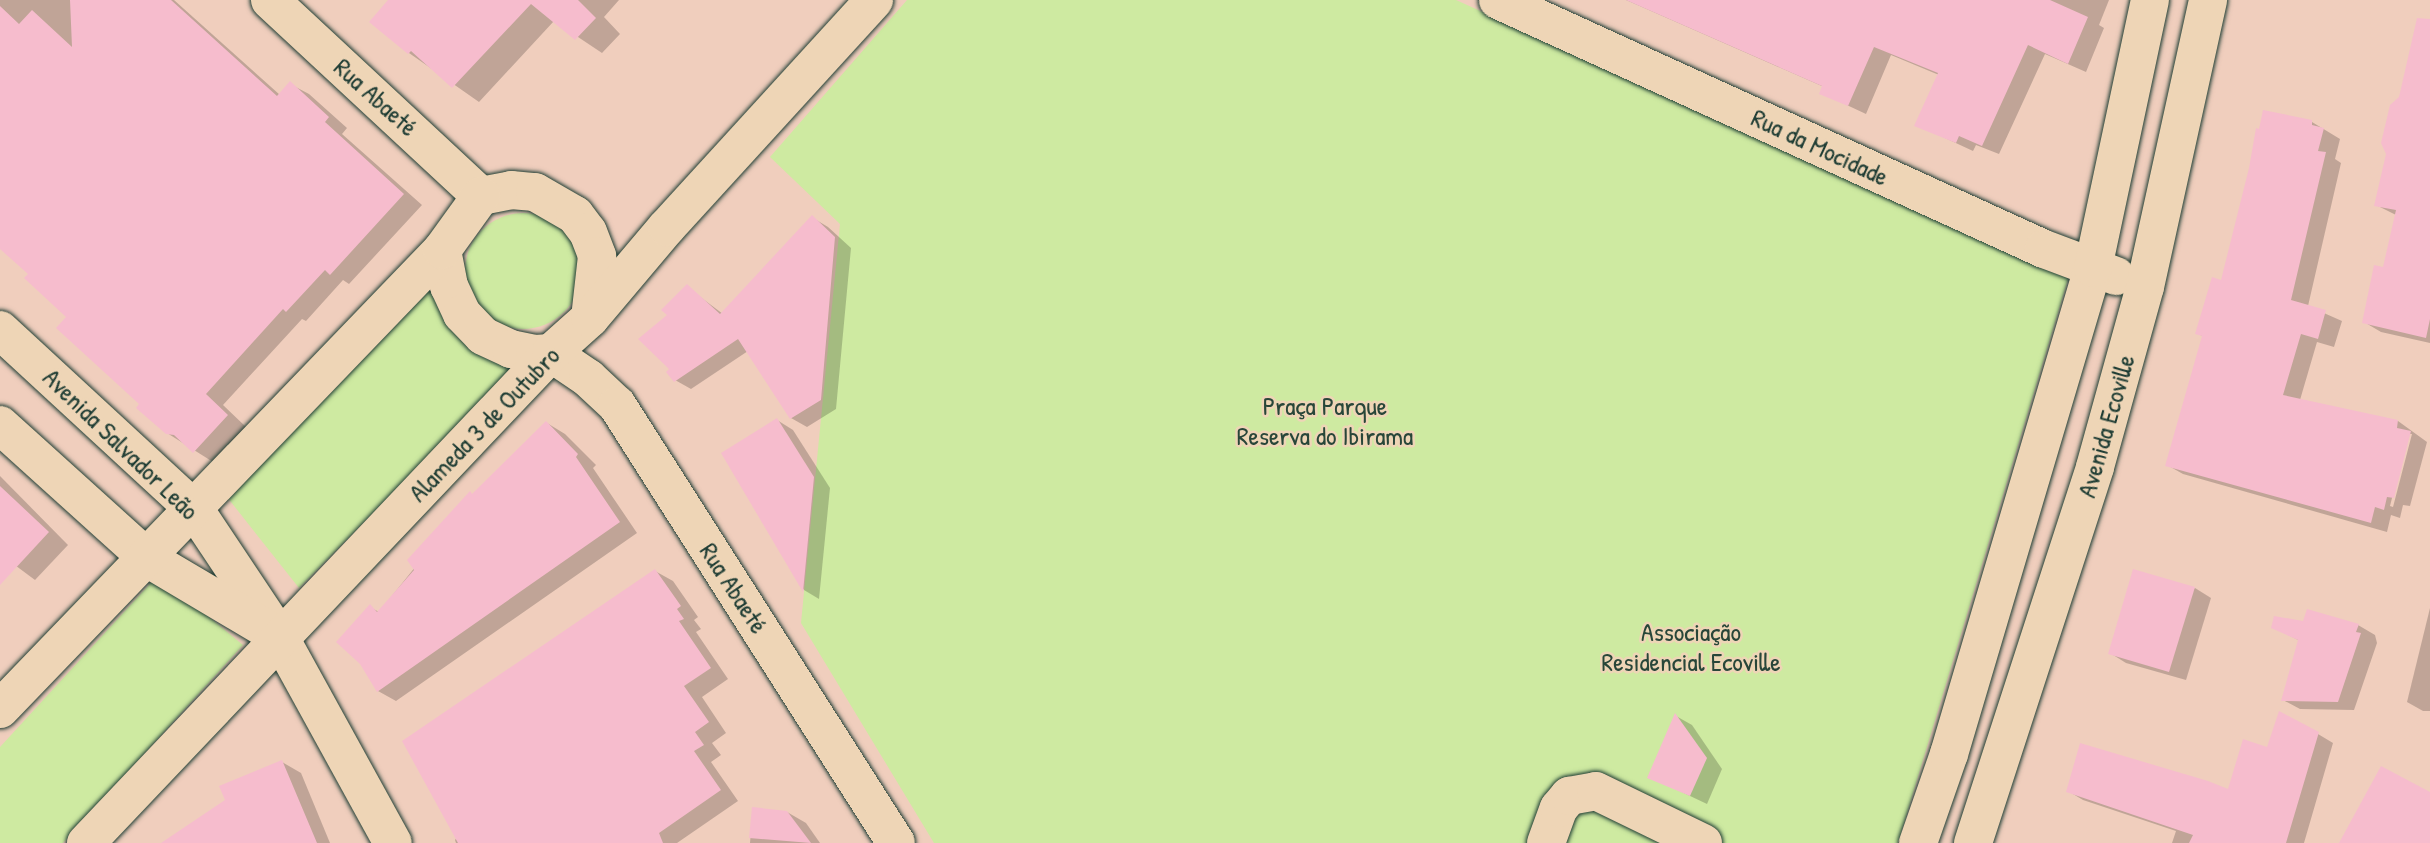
<!DOCTYPE html>
<html>
<head>
<meta charset="utf-8">
<style>
	body { margin:0 }
	#map { position:relative; width:2430px; height:843px; overflow:hidden; background:#f0cebd; font-family:"Patrick Hand",sans-serif }
	div>[style] { position:absolute }
	[style*='--x'] { left:calc(var(--x)*1px); top:calc(var(--y)*1px); width:calc(var(--w)*1px); rotate:calc(var(--a)*1deg) }
	.green>* { inset:0; background:#ceeaa1 }
	.round { border-radius:50% }
	.shadow>* { inset:0; background:#0003 }
	.building>* { inset:0; background:#f6bccd }
	.roads { filter:drop-shadow(0 0 2px #1f3d34) drop-shadow(0 0 2px #1f3d34) }
	.minor>* { height:38px; margin:-19px; padding:0 19px; transform-origin:19px; border-radius:19px; background:#eed5b6 }
	span { translate:-50% -50%; white-space:nowrap; text-align:center; line-height:1.15; -webkit-text-stroke:5px #eed5b6; paint-order:stroke }
	.street-label { font-size:26px; color:#1f3d34 }
	.park-label { font-size:26px; color:#284639 }
</style>
</head>
<body>
<div id="map">
	<div class="green">
		<div style="clip-path:polygon(907px 0,1456px 0,2069px 276px,1898px 843px,934px 843px,801px 623px,840px 224px,770px 157px)"></div>
		<div class="round" style="left:465px;top:213px;width:116px;height:116px"></div>
		<div style="clip-path:polygon(427px 285px,519px 365px,299px 588px,227px 497px)"></div>
		<div style="clip-path:polygon(158px 575px,243px 645px,63px 843px,0 843px,0 747px)"></div>
	</div>
	<div class="shadow">
		<div style="clip-path:polygon(0 0,174px 0,280px 95px,290px 84px,309px 94px,347px 128px,342px 134px,422px 205px,349px 284px,343px 280px,306px 321px,302px 319px,223px 405px,246px 427px,213px 462px,167px 433px,30px 274px,0 246px)"></div>
		<div style="clip-path:polygon(390px 0,619px 0,604px 17px,620px 34px,602px 53px,554px 21px,479px 102px,409px 53px)"></div>
		<div style="clip-path:polygon(1626px 0,2109px 0,2099px 25px,2104px 28px,2086px 72px,2045px 54px,1999px 154px,1976px 145px,1973px 151px,1917px 125px,1939px 75px,1891px 55px,1866px 114px,1821px 93px,1824px 87px)"></div>
		<div style="clip-path:polygon(2430px 21px,2430px 343px,2381px 332px,2364px 322px,2385px 269px,2396px 215px,2376px 205px,2401px 98px)"></div>
		<div style="clip-path:polygon(evenodd,2312px 122px,2340px 139px,2335px 159px,2341px 163px,2308px 306px,2342px 321px,2334px 347px,2317px 342px,2300px 400px,2398px 421px,2427px 442px,2410px 506px,2403px 505px,2400px 518px,2391px 515px,2387px 532px,2183px 474px,2167px 465px,2204px 337px,2197px 333px,2222px 282px,2312px 122px,2408px 434px,2412px 434px,2393px 507px,2390px 506px,2408px 434px)"></div>
		<div style="clip-path:polygon(813px 218px,828px 227px,851px 248px,836px 409px,807px 427px,791px 418px,748px 351px,691px 389px,675px 380px,671px 369px,670px 315px,687px 287px,723px 314px)"></div>
		<div style="clip-path:polygon(777px 420px,793px 430px,830px 488px,819px 599px,804px 590px,723px 454px)"></div>
		<div style="clip-path:polygon(547px 423px,565px 434px,596px 465px,593px 468px,637px 533px,396px 701px,378px 691px,370px 607px,379px 612px,473px 495px)"></div>
		<div style="clip-path:polygon(0 476px,68px 545px,35px 580px,0 554px)"></div>
		<div style="clip-path:polygon(655px 571px,673px 581px,698px 617px,694px 620px,701px 629px,696px 632px,728px 679px,702px 697px,726px 733px,712px 743px,721px 755px,711px 762px,738px 801px,677px 843px,456px 843px,455px 840px)"></div>
		<div style="clip-path:polygon(2195px 588px,2211px 598px,2186px 680px,2126px 663px,2110px 653px)"></div>
		<div style="clip-path:polygon(2430px 608px,2430px 711px,2423px 711px,2407px 702px)"></div>
		<div style="clip-path:polygon(2305px 623px,2358px 625px,2375px 635px,2377px 643px,2354px 710px,2300px 709px,2283px 700px,2300px 641px,2273px 627px)"></div>
		<div style="clip-path:polygon(1676px 716px,1692px 725px,1722px 769px,1707px 804px,1650px 777px)"></div>
		<div style="clip-path:polygon(2318px 734px,2333px 743px,2304px 843px,2172px 843px,2176px 831px,2083px 800px,2068px 791px,2229px 792px,2269px 750px)"></div>
		<div style="clip-path:polygon(282px 762px,301px 773px,330px 843px,179px 843px)"></div>
		<div style="clip-path:polygon(753px 809px,787px 812px,806px 823px,820px 843px,750px 843px)"></div>
	</div>
	<div class="building">
		<div style="clip-path:polygon(70px 0,171px 0,277px 96px,290px 81px,329px 117px,325px 122px,404px 194px,330px 275px,325px 270px,286px 312px,283px 309px,206px 394px,228px 415px,193px 453px,174px 435px,166px 434px,136px 408px,139px 404px,56px 328px,66px 317px,24px 278px,28px 274px,0 249px,0 6px,19px 24px,32px 10px,72px 47px)"></div>
		<div style="clip-path:polygon(388px 0,578px 0,596px 18px,575px 40px,531px 4px,452px 88px,411px 51px,408px 54px,369px 22px)"></div>
		<div style="clip-path:polygon(1626px 0,2050px 0,2088px 17px,2068px 64px,2028px 45px,1982px 146px,1959px 136px,1956px 143px,1914px 126px,1938px 73px,1874px 47px,1848px 106px,1819px 94px,1822px 86px)"></div>
		<div style="clip-path:polygon(2417px 18px,2430px 19px,2430px 319px,2426px 338px,2362px 323px,2374px 265px,2383px 267px,2396px 210px,2374px 206px,2386px 154px,2381px 143px,2390px 105px,2399px 97px)"></div>
		<div style="clip-path:polygon(2263px 110px,2312px 120px,2312px 125px,2324px 128px,2318px 151px,2326px 152px,2291px 300px,2326px 310px,2318px 339px,2301px 334px,2283px 395px,2398px 420px,2397px 428px,2411px 431px,2394px 498px,2387px 497px,2384px 510px,2375px 507px,2371px 523px,2165px 466px,2202px 336px,2195px 334px,2212px 277px,2221px 280px,2249px 168px,2256px 128px,2259px 129px)"></div>
		<div style="clip-path:polygon(812px 215px,835px 237px,821px 400px,790px 419px,738px 339px,674px 382px,666px 372px,669px 369px,638px 339px,667px 315px,661px 310px,687px 284px,720px 314px)"></div>
		<div style="clip-path:polygon(777px 418px,814px 477px,803px 592px,721px 453px)"></div>
		<div style="clip-path:polygon(546px 421px,578px 454px,576px 457px,620px 522px,377px 692px,360px 664px,336px 642px,370px 604px,377px 612px,414px 570px,407px 560px,470px 491px,472px 494px)"></div>
		<div style="clip-path:polygon(0 486px,49px 532px,0 585px)"></div>
		<div style="clip-path:polygon(655px 569px,681px 606px,677px 609px,684px 619px,679px 621px,711px 668px,684px 686px,709px 722px,695px 732px,704px 745px,694px 751px,721px 790px,659px 833px,663px 843px,458px 843px,402px 741px)"></div>
		<div style="clip-path:polygon(2133px 569px,2195px 587px,2169px 672px,2108px 654px)"></div>
		<div style="clip-path:polygon(2307px 609px,2359px 624px,2356px 632px,2361px 633px,2338px 702px,2281px 701px,2298px 640px,2271px 628px,2274px 616px,2303px 621px)"></div>
		<div style="clip-path:polygon(2279px 711px,2319px 732px,2286px 843px,2189px 843px,2193px 835px,2066px 792px,2080px 743px,2208px 781px,2228px 789px,2243px 739px,2267px 747px)"></div>
		<div style="clip-path:polygon(1675px 713px,1707px 758px,1690px 796px,1647px 778px)"></div>
		<div style="clip-path:polygon(282px 760px,317px 843px,161px 843px,225px 800px,219px 786px)"></div>
		<div style="clip-path:polygon(2381px 766px,2430px 792px,2430px 843px,2339px 843px)"></div>
		<div style="clip-path:polygon(752px 807px,787px 811px,811px 843px,749px 838px)"></div>
	</div>
	<div class="roads">
		<div class="minor">
			<div style="--x:270;--y:0;--w:288;--a:42.9"></div>
			<div style="--x:1498;--y:0;--w:600;--a:24.52"></div>
			<div style="--x:2044;--y:249;--w:77;--a:20.6"></div>
			<div style="--x:481;--y:196;--w:31;--a:-11"></div>
			<div style="--x:511;--y:190;--w:24;--a:5"></div>
			<div style="--x:535;--y:192;--w:46;--a:29.9"></div>
			<div style="--x:575;--y:215;--w:21;--a:53"></div>
			<div style="--x:588;--y:232;--w:26;--a:69"></div>
			<div style="--x:597;--y:256;--w:62;--a:96.4"></div>
			<div style="--x:442;--y:250;--w:37;--a:79"></div>
			<div style="--x:449;--y:286;--w:31;--a:65"></div>
			<div style="--x:462;--y:314;--w:30;--a:46"></div>
			<div style="--x:483;--y:336;--w:31;--a:25"></div>
			<div style="--x:511;--y:349;--w:25;--a:12"></div>
			<div style="--x:535;--y:354;--w:16;--a:-4"></div>
			<div style="--x:551;--y:353;--w:45;--a:34"></div>
			<div style="--x:588;--y:378;--w:40;--a:43"></div>
			<div style="--x:617;--y:405;--w:519;--a:57.5"></div>
			<div style="--x:0;--y:330;--w:265;--a:42.7"></div>
			<div style="--x:195;--y:510;--w:151;--a:56.3"></div>
			<div style="--x:279;--y:636;--w:236;--a:61.2"></div>
			<div style="--x:0;--y:425;--w:198;--a:42.1"></div>
			<div style="--x:147;--y:558;--w:143;--a:30.7"></div>
			<div style="--x:0;--y:709;--w:637;--a:-46.08"></div>
			<div style="--x:442;--y:250;--w:67;--a:-54.2"></div>
			<div style="--x:86;--y:843;--w:676;--a:-46.5"></div>
			<div style="--x:551;--y:353;--w:52;--a:-41.9"></div>
			<div style="--x:590;--y:318;--w:119;--a:-49.8"></div>
			<div style="--x:667;--y:227;--w:307;--a:-47.6"></div>
			<div style="--x:1546;--y:843;--w:37;--a:-70"></div>
			<div style="--x:1559;--y:808;--w:16;--a:-50"></div>
			<div style="--x:1569;--y:796;--w:27;--a:-10"></div>
			<div style="--x:1596;--y:791;--w:119;--a:25.9"></div>
			<div style="--x:1918;--y:843;--w:94;--a:-70.8"></div>
			<div style="--x:1949;--y:754;--w:507;--a:-73.5"></div>
			<div style="--x:2093;--y:268;--w:274;--a:-78"></div>
			<div style="--x:1973;--y:843;--w:395;--a:-72"></div>
			<div style="--x:2095;--y:467;--w:187;--a:-74.5"></div>
			<div style="--x:2145;--y:287;--w:294;--a:-77.6"></div>
		</div>
	</div>
	<div class="street-label">
		<span style="left:376px;top:97px;rotate:42deg">Rua Abaeté</span>
		<span style="left:1820px;top:147px;rotate:25deg">Rua da Mocidade</span>
		<span style="left:484px;top:424px;rotate:-46deg">Alameda 3 de Outubro</span>
		<span style="left:2106px;top:426px;rotate:-74deg">Avenida Ecoville</span>
		<span style="left:121px;top:444px;rotate:44deg">Avenida Salvador Leão</span>
		<span style="left:734px;top:588px;rotate:57deg">Rua Abaeté</span>
	</div>
	<div class="park-label">
		<span style="left:1325px;top:421px">Praça Parque<br>Reserva do Ibirama</span>
		<span style="left:1691px;top:647px">Associação<br>Residencial Ecoville</span>
	</div>
</div>
</body>
</html>
